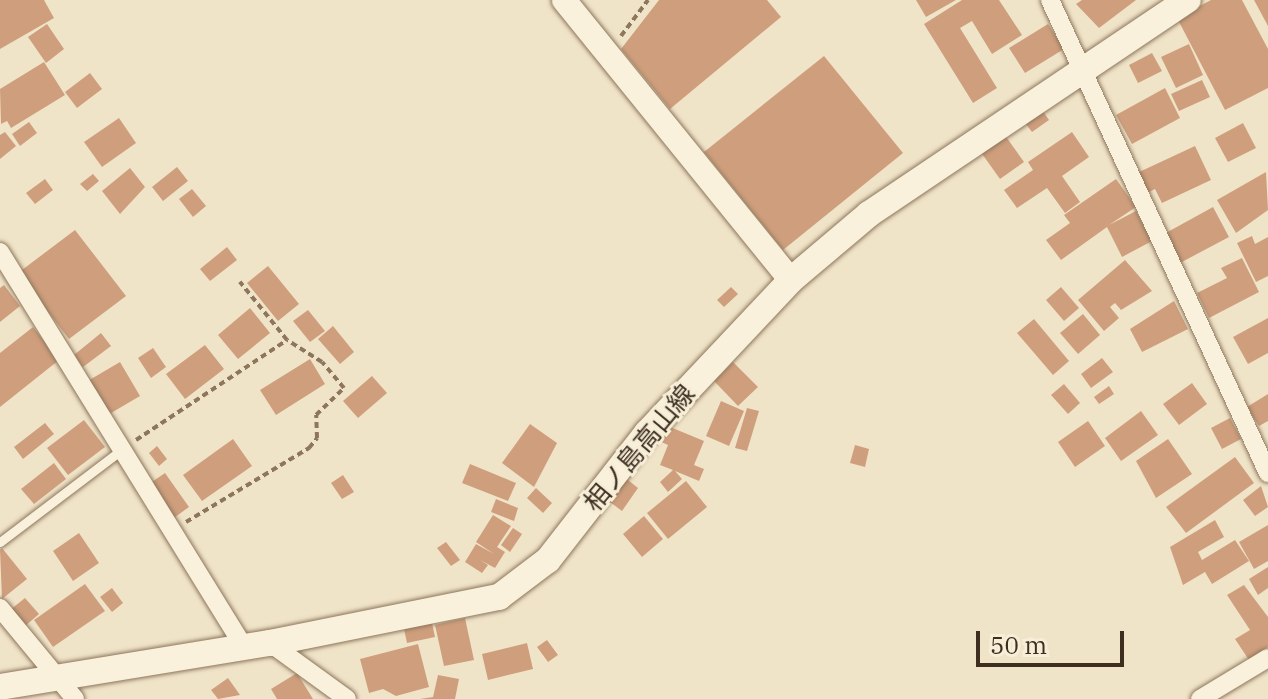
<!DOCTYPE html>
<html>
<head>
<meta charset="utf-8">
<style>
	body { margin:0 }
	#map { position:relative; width:1268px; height:699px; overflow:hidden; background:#f0e4c8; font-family:"IBM Plex Serif","Noto Sans JP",serif }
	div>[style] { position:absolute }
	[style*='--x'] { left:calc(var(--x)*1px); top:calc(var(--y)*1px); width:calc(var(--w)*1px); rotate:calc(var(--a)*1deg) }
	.building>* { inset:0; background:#cf9f7d }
	.path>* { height:4px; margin-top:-2px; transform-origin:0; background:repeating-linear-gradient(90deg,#8d765c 0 6px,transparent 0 10px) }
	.roads { filter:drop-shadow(0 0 2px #8d765c) drop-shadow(0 0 2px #8d765c) }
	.service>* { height:9px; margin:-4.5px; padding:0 4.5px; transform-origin:4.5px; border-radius:4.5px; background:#faf1dc }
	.minor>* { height:18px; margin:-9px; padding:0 9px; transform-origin:9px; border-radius:9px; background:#faf1dc }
	.tertiary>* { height:24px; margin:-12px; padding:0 12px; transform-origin:12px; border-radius:12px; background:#faf1dc }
	.secondary>* { height:26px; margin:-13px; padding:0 13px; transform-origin:13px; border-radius:13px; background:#faf1dc }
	span { translate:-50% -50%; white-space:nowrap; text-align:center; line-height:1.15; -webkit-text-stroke:6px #f7eed8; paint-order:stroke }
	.street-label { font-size:26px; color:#3d2e20 }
	.scale { position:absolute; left:976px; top:631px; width:148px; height:36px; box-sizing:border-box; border:4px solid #3d2e20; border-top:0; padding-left:10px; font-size:24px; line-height:28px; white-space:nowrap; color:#3d2e20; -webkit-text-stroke:6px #f7eed8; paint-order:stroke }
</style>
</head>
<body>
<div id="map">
	<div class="building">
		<div style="clip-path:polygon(0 0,44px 0,54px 18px,0 49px)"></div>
		<div style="clip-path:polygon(659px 0,767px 0,781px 17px,670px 109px,621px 49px)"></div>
		<div style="clip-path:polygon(916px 0,956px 0,926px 17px)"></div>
		<div style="clip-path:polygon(962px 0,999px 0,1022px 35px,992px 54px,972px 21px,960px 28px,997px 88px,973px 103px,924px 24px)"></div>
		<div style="clip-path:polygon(1082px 0,1136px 0,1099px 28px,1076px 4px)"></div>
		<div style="clip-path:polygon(1211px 0,1242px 0,1268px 49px,1268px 88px,1225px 110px,1177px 18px)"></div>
		<div style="clip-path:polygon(1254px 0,1268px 0,1268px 26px)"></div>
		<div style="clip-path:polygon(47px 24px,64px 49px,46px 63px,28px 37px)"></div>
		<div style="clip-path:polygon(1048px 24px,1064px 49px,1025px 73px,1009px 48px)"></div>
		<div style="clip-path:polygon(1189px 44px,1203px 75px,1176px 88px,1161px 57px)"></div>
		<div style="clip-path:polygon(1152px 53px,1162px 71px,1138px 83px,1129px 65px)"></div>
		<div style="clip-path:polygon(824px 56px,903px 153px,783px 250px,704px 152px)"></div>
		<div style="clip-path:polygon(44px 62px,65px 95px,11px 128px,7px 121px,1px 124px,0 89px)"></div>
		<div style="clip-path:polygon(90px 73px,102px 89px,77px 108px,65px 92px)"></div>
		<div style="clip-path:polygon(1202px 80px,1210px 97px,1179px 111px,1171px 94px)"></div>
		<div style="clip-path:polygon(1165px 88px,1180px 118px,1132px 144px,1116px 115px)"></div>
		<div style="clip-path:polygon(1040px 107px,1049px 120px,1032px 132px,1022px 119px)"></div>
		<div style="clip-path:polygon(119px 118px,136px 143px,102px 167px,84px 142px)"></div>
		<div style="clip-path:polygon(29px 122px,37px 133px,20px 146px,12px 134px)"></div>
		<div style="clip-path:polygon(1243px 123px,1256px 148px,1228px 162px,1215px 138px)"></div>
		<div style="clip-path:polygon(5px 132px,16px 146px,0 159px,0 135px)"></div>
		<div style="clip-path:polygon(1072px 132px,1089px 157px,1062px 176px,1080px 202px,1065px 213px,1047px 188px,1017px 208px,1004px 190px,1033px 170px,1028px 162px)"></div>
		<div style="clip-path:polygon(1004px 134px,1024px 162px,1000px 179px,980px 151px)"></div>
		<div style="clip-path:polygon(1195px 146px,1211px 180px,1162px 203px,1155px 189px,1147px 193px,1137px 173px)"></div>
		<div style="clip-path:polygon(177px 167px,188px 181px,163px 201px,152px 187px)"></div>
		<div style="clip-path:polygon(130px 168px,145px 187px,120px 214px,102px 191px)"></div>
		<div style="clip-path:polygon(1266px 172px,1268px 210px,1236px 233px,1217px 200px)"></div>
		<div style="clip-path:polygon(93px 174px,99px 181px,87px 191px,80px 184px)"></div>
		<div style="clip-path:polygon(45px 179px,53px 190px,35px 204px,26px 193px)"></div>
		<div style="clip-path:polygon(1116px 179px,1136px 207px,1109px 225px,1136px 211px,1152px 241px,1122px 257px,1107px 227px,1061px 260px,1046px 240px,1070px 223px,1064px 215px)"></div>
		<div style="clip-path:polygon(192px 189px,206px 206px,193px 217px,179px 199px)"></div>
		<div style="clip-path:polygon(1213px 207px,1229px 237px,1180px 263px,1164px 234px)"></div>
		<div style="clip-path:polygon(75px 230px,126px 296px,69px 339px,18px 273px)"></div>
		<div style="clip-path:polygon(1252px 236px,1255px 244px,1268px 237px,1268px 276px,1256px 282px,1237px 243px)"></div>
		<div style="clip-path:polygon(227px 247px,237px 260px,210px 281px,200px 269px)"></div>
		<div style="clip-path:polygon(1242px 258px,1259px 292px,1209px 318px,1197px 293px,1227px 278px,1221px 268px)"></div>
		<div style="clip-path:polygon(1125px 260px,1152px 291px,1121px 310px,1115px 303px,1110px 307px,1119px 318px,1104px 331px,1078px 300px)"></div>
		<div style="clip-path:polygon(268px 266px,299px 304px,278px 321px,247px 283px)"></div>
		<div style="clip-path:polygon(4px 285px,20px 306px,0 322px,0 288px)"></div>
		<div style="clip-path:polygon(731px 287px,738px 294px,724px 307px,717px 300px)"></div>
		<div style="clip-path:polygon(1061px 287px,1079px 308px,1064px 321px,1046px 300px)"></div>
		<div style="clip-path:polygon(1174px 301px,1188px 329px,1142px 352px,1130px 329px)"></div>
		<div style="clip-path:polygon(250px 308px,270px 333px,238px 359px,218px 335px)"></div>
		<div style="clip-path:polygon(308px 310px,325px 331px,310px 342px,293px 321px)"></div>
		<div style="clip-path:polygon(1083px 314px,1100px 335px,1078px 354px,1060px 333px)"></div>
		<div style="clip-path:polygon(1268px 318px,1268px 353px,1248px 364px,1233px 337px)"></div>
		<div style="clip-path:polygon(1034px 319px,1069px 361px,1053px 375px,1017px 333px)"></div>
		<div style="clip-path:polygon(333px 326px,354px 352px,340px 364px,318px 339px)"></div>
		<div style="clip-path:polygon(33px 327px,59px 360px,0 407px,0 353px)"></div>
		<div style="clip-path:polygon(101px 333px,111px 346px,83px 367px,74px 355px)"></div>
		<div style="clip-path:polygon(205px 345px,224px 369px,185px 399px,166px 374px)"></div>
		<div style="clip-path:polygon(153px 348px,166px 367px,151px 378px,138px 358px)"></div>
		<div style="clip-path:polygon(1102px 358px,1113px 372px,1091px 388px,1081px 374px)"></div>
		<div style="clip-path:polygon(310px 359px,325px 384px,276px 415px,260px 390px)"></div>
		<div style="clip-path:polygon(120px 362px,140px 396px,106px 416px,86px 382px)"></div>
		<div style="clip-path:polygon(733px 362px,758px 387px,738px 406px,714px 381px)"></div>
		<div style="clip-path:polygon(372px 376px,387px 393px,358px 418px,343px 401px)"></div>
		<div style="clip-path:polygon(1192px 383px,1207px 404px,1179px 425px,1163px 404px)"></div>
		<div style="clip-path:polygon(1064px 384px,1080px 403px,1068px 414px,1051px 395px)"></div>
		<div style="clip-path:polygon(1109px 386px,1114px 394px,1099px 404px,1094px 397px)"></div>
		<div style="clip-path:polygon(1268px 394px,1268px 421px,1259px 426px,1247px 407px)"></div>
		<div style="clip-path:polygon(721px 401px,744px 411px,729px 446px,706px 436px)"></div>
		<div style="clip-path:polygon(747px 408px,759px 411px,747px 451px,735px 448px)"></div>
		<div style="clip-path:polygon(1141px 411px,1158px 435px,1121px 461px,1105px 438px)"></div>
		<div style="clip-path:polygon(1230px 418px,1241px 439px,1222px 449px,1211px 428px)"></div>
		<div style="clip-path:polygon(84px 420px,105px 447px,68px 475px,47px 448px)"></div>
		<div style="clip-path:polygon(1088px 421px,1105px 446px,1075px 467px,1058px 442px)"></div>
		<div style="clip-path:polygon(45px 423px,54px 434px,23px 459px,14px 447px)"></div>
		<div style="clip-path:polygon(530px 424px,557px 443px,534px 487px,502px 463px)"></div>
		<div style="clip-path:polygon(663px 424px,704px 441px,694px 465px,704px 469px,699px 481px,675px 471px,682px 479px,668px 492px,660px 482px,673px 470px,660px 465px,668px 445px,657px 440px)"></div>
		<div style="clip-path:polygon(233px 439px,252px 466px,202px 501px,183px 475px)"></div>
		<div style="clip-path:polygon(1168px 439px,1192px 474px,1156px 498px,1136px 461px)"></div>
		<div style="clip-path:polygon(855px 445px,869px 449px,865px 467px,850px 463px)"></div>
		<div style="clip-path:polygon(157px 446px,167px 459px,159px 466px,149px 453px)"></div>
		<div style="clip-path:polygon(1235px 457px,1254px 483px,1186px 533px,1166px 507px)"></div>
		<div style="clip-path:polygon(54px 463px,66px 479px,34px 504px,21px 489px)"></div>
		<div style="clip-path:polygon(470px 464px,516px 483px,508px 501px,462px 483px)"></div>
		<div style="clip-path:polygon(165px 473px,189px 507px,171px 520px,146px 486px)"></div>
		<div style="clip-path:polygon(343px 475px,354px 492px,342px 499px,331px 483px)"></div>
		<div style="clip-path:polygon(623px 476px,638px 488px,622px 511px,606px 499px)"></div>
		<div style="clip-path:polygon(686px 481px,707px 507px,668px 539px,647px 513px)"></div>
		<div style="clip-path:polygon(1261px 486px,1268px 507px,1255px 516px,1243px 500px)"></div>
		<div style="clip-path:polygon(536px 488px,552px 503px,543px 513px,527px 498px)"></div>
		<div style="clip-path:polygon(496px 499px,518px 508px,514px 521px,491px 512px)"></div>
		<div style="clip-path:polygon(493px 515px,511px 526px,497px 547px,505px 552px,495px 568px,480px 560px,488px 565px,482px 573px,465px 562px,476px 544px,494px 554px,476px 542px)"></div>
		<div style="clip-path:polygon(644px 516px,663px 539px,642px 557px,623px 534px)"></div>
		<div style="clip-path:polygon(1215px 520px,1224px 537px,1198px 552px,1202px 560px,1235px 540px,1249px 561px,1212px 584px,1205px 572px,1183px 585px,1170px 547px)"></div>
		<div style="clip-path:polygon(1268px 525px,1268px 561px,1254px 569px,1239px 542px)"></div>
		<div style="clip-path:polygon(513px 528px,522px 534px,510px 552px,501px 545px)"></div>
		<div style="clip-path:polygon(79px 533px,99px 563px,73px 581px,53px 551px)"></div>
		<div style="clip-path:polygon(446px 542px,460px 560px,451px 566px,437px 548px)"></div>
		<div style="clip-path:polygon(2px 548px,27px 579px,2px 599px,0 550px)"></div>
		<div style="clip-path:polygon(1268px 567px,1268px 588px,1258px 595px,1249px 579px)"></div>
		<div style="clip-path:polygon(85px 584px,105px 611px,53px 647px,34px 620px)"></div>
		<div style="clip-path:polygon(1244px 585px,1268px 617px,1268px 647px,1249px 660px,1235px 639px,1250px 630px,1227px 595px)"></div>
		<div style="clip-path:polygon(112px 588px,123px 603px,112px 612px,100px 597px)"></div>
		<div style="clip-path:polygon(25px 598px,39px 614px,24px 627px,10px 610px)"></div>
		<div style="clip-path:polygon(465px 618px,474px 660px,444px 666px,435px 625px)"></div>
		<div style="clip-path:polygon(432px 623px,435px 637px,407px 643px,404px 629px)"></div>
		<div style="clip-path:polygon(547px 640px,558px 655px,548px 662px,537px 647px)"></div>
		<div style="clip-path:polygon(527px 643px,533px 669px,488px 680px,482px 654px)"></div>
		<div style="clip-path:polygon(418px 644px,429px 687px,396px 696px,383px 689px,369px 693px,360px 659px)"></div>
		<div style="clip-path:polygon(297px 673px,313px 699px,277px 699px,271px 689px)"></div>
		<div style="clip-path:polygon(438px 675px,459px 679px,455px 699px,420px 699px,433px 697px)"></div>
		<div style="clip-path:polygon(228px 678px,240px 695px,218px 699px,211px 690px)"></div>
	</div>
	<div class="path">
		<div style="--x:621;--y:36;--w:45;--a:-53.1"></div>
		<div style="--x:136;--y:440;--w:181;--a:-33.5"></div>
		<div style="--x:186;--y:522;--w:144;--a:-31"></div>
		<div style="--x:309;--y:448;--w:13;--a:-51"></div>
		<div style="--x:317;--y:438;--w:23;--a:-92"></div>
		<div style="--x:316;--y:415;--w:39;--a:-44"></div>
		<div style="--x:344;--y:388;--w:34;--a:-130"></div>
		<div style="--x:322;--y:362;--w:41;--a:-147.8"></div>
		<div style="--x:287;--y:340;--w:75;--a:-129"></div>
	</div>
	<div class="roads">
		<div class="service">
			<div style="--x:0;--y:542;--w:152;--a:-37.2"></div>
		</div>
		<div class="minor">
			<div style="--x:1050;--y:0;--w:521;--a:65.26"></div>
			<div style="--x:0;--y:252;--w:464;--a:58.3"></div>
			<div style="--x:0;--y:608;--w:118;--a:50.5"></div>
			<div style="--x:270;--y:643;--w:95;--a:36"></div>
			<div style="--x:1200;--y:699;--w:79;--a:-31.1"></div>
		</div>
		<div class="tertiary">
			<div style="--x:564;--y:0;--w:360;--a:51"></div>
		</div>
		<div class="secondary">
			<div style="--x:0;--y:687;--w:274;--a:-9.3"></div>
			<div style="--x:270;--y:643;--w:234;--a:-11.4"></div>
			<div style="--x:499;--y:597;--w:61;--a:-37.1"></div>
			<div style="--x:548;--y:560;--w:161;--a:-52.1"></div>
			<div style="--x:647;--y:433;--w:210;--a:-46.7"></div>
			<div style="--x:791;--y:280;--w:102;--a:-40.2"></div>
			<div style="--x:869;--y:214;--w:384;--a:-33.9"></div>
		</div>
	</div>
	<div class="street-label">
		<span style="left:639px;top:448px;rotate:-50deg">相ノ島高山線</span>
	</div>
	<div class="scale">50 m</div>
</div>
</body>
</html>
